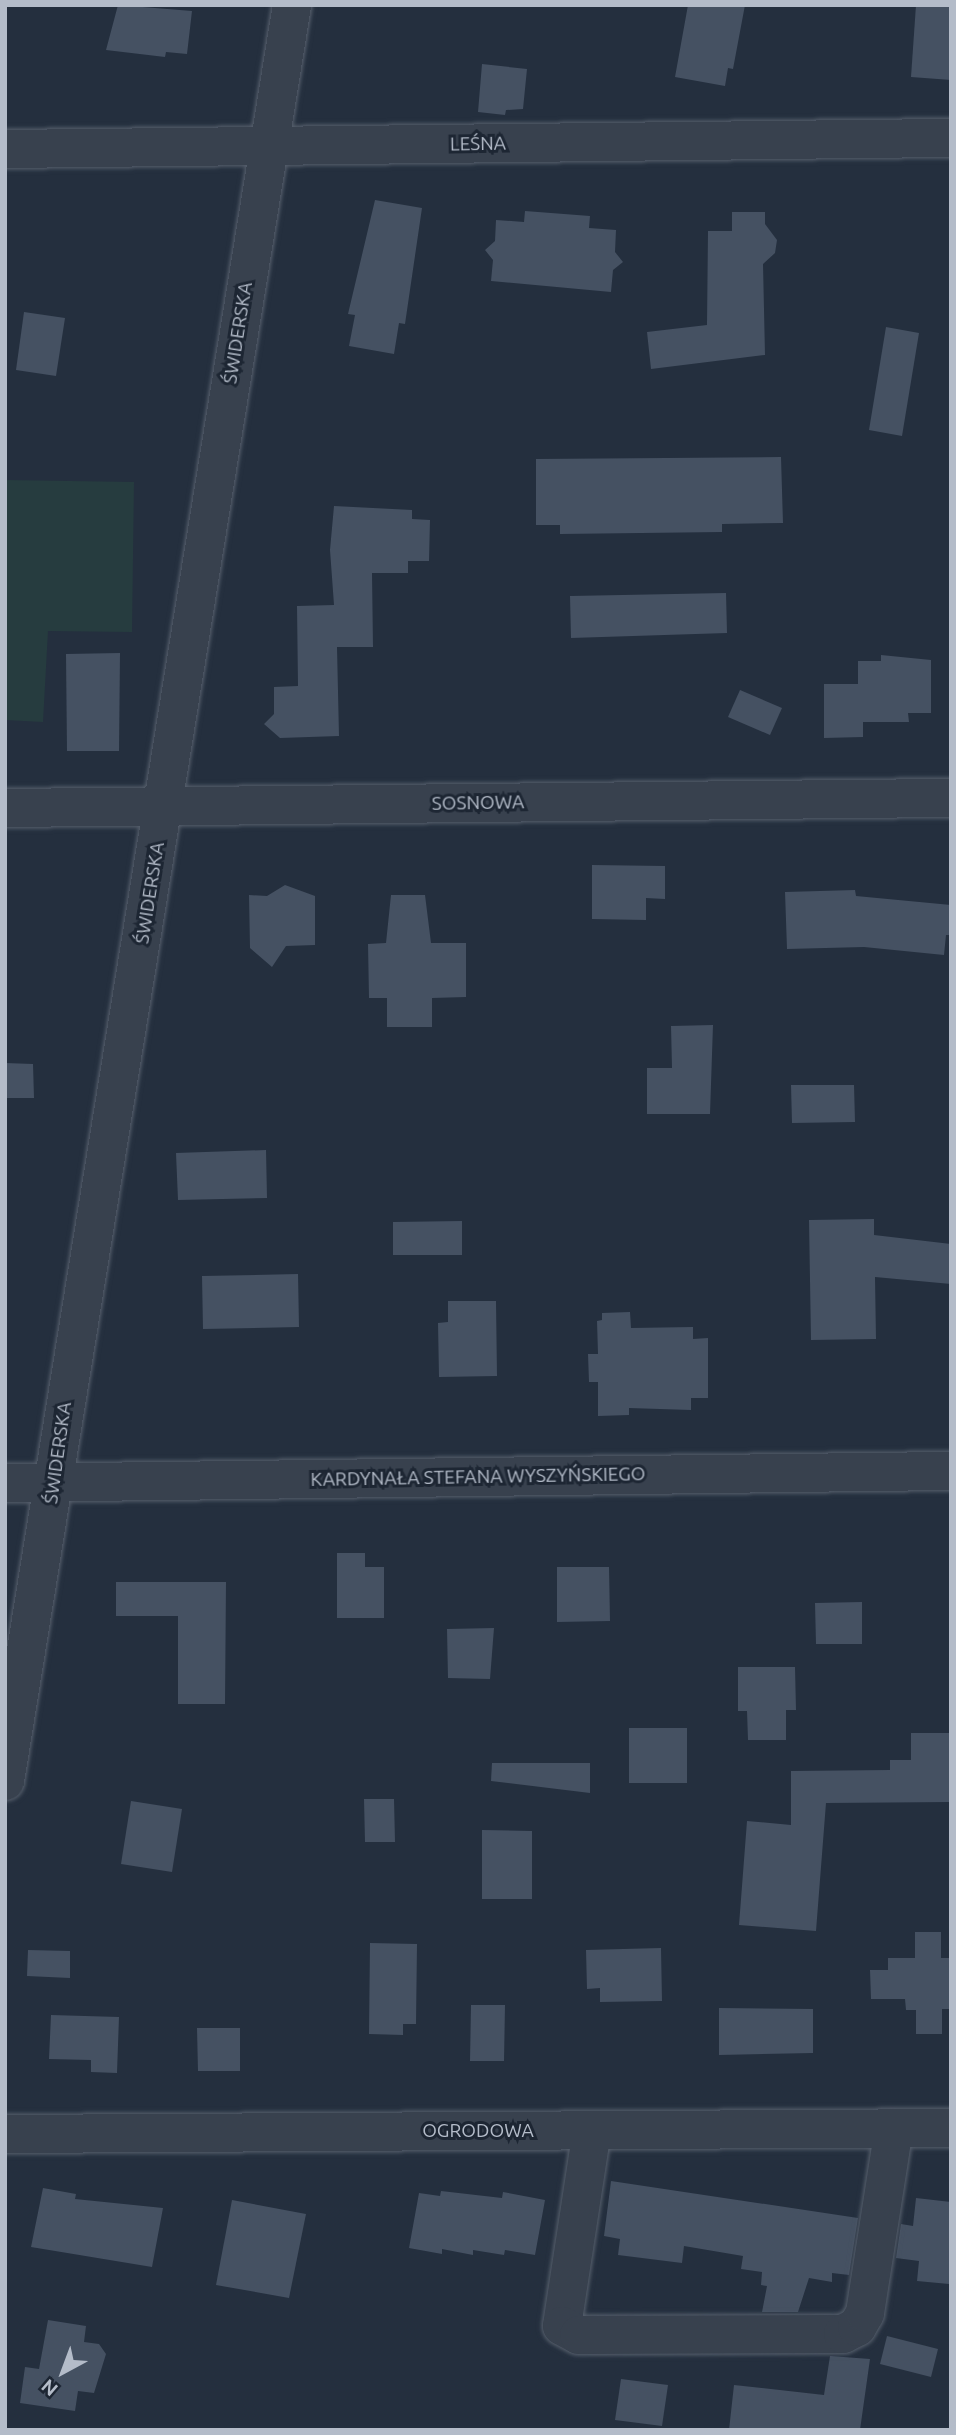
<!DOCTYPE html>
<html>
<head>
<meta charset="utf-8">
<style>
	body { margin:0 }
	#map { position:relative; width:956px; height:2435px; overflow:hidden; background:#242f3e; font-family:Ubuntu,sans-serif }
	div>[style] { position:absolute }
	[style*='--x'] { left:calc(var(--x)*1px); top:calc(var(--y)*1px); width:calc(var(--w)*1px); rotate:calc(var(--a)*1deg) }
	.green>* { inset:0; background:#263c3f }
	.building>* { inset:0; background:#455162 }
	.roads { filter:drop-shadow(0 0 2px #565f6c) drop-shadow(0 0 2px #565f6c) }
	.minor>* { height:38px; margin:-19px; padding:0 19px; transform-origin:19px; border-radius:19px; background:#38414e }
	span { translate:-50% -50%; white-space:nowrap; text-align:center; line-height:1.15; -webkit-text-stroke:6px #1d2633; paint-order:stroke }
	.street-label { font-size:19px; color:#b4bcc9 }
	.frame { position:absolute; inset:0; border:7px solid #b4bcc9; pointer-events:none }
	.north { position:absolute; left:28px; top:2337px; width:70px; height:70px; -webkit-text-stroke:5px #1d2633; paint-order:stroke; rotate:221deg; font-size:19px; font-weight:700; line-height:28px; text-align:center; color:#b4bcc9 }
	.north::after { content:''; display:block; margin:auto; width:24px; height:32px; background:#b4bcc9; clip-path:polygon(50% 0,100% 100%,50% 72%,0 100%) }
</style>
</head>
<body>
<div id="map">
	<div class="green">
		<div style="clip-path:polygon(5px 480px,134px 482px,132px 632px,48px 631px,43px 722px,5px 720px)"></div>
	</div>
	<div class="building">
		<div style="clip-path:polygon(118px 5px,192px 11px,187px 54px,166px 52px,165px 57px,106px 50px)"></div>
		<div style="clip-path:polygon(688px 5px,745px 5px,733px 69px,728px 68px,725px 86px,675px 77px)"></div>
		<div style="clip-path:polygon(916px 5px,951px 5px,951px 80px,911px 77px)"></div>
		<div style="clip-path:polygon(482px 64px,527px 69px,523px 109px,506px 110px,505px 115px,478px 112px)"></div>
		<div style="clip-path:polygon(375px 200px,422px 208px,405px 324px,399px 323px,394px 354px,349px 346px,355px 315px,348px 314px)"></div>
		<div style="clip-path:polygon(525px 211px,590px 216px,589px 228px,616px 230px,615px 252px,623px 262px,613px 270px,611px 292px,491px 281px,493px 260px,485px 250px,495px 241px,496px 220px,524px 222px)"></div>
		<div style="clip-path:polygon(732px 212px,765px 212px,765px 224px,777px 240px,775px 253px,763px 264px,765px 355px,651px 369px,647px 332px,707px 325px,708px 231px,732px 231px)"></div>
		<div style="clip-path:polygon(24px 312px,65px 318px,56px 376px,16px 370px)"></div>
		<div style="clip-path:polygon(886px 327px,919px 333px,902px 436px,869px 430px)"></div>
		<div style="clip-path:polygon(781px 457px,783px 523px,722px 524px,722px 532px,560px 534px,560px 525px,536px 525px,536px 459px)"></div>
		<div style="clip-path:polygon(334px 506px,412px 510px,412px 519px,430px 520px,429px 561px,408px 561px,408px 573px,372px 573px,373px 647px,337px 647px,339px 736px,280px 738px,264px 724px,274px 714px,274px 687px,298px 686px,297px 606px,334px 605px,330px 550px)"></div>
		<div style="clip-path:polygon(726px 593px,727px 633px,571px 638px,570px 596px)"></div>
		<div style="clip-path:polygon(120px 653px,119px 751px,67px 751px,66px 654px)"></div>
		<div style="clip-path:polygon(881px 655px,931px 660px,931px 713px,908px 713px,909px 722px,863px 722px,863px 737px,824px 738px,824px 684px,858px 684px,858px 661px,881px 661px)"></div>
		<div style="clip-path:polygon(740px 690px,782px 708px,770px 735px,728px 717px)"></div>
		<div style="clip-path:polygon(592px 865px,665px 866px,665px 899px,646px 898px,646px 920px,592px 919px)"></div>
		<div style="clip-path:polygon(285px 885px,315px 896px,315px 945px,286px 946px,272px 967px,250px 948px,249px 895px,267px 896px)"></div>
		<div style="clip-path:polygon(855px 890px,856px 896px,951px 905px,951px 935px,946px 935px,944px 955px,864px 947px,787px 949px,785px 892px)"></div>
		<div style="clip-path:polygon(391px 895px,425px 895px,431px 943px,466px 943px,466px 997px,432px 998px,432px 1027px,387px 1027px,387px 998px,369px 998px,368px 944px,386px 943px)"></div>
		<div style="clip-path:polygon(713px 1025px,710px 1114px,647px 1114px,647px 1068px,672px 1068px,671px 1026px)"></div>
		<div style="clip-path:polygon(5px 1063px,33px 1064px,34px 1098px,5px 1098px)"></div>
		<div style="clip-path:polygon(791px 1085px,854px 1085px,855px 1122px,792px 1123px)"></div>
		<div style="clip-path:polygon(266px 1150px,267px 1198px,178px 1200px,176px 1153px)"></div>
		<div style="clip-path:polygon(874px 1219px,874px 1235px,951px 1244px,951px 1284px,875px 1277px,876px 1339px,811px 1340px,809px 1220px)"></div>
		<div style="clip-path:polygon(462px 1221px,462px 1255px,393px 1255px,393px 1222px)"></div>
		<div style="clip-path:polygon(298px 1274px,299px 1327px,203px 1329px,202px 1276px)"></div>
		<div style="clip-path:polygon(448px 1301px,496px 1301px,497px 1376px,439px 1377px,438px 1323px,448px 1322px)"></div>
		<div style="clip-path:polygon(630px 1312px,631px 1328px,693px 1327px,693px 1339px,708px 1338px,708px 1398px,691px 1398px,691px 1410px,629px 1408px,629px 1415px,598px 1416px,598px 1382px,589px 1382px,588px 1354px,598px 1354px,597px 1321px,602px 1320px,602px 1313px)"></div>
		<div style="clip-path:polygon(337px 1553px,365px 1553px,365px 1567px,384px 1567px,384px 1618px,337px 1618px)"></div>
		<div style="clip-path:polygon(557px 1567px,609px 1567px,610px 1621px,557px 1622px)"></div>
		<div style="clip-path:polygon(116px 1582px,226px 1582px,225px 1704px,178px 1704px,178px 1616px,116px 1616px)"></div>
		<div style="clip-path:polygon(862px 1602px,862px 1644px,816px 1644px,815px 1603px)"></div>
		<div style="clip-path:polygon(494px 1628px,490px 1679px,448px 1678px,447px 1629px)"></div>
		<div style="clip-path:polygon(738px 1667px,795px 1667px,796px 1710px,786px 1710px,786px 1740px,748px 1740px,747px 1711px,738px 1711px)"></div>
		<div style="clip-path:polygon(629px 1728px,687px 1728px,687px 1783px,629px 1783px)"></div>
		<div style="clip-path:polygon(911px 1733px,951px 1733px,951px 1802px,826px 1803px,816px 1931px,739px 1925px,747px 1821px,791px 1825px,791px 1771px,890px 1770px,890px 1760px,911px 1760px)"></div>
		<div style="clip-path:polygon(492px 1763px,590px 1763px,590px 1793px,491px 1781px)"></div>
		<div style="clip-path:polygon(364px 1799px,394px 1799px,395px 1842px,365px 1842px)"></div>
		<div style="clip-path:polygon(131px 1801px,182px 1809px,172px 1872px,121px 1864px)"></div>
		<div style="clip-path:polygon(482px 1830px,532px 1831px,532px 1899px,482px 1899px)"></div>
		<div style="clip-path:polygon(915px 1932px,941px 1932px,941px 1958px,951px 1958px,951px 2009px,942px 2009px,942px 2034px,916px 2034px,916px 2010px,906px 2010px,905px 1999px,871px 1999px,870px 1970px,888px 1970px,888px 1958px,915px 1958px)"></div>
		<div style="clip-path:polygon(370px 1943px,417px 1944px,416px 2024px,403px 2024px,403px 2035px,369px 2034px)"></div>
		<div style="clip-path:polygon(661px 1948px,662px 2001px,600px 2002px,600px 1988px,587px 1989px,586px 1950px)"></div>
		<div style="clip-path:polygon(28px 1950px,70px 1951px,70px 1978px,27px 1976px)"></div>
		<div style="clip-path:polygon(471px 2005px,505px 2005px,504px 2061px,470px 2061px)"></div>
		<div style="clip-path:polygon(719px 2008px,813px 2009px,813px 2053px,719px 2055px)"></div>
		<div style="clip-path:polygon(51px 2015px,119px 2017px,117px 2073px,91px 2072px,91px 2060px,49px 2059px)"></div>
		<div style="clip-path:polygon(197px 2028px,240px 2028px,240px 2071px,198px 2071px)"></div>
		<div style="clip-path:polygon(611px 2181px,858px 2218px,849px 2275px,832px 2273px,832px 2282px,809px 2278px,798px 2312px,762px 2312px,767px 2286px,761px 2285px,762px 2272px,741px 2269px,743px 2256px,684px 2246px,682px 2263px,618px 2255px,620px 2239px,604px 2236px)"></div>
		<div style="clip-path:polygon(43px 2188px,76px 2194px,75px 2199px,163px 2208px,152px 2267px,31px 2247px)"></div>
		<div style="clip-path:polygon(441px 2191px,502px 2198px,503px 2192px,545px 2200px,535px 2255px,505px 2250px,504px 2255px,473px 2250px,473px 2255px,442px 2249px,442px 2254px,409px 2248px,419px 2193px,440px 2196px)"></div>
		<div style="clip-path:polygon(916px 2198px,951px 2202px,949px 2284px,917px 2281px,919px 2261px,896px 2258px,901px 2224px,913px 2226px)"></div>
		<div style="clip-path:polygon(232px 2200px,306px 2214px,289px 2298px,216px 2285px)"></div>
		<div style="clip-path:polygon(48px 2320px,86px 2326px,84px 2342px,99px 2344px,106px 2354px,94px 2393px,78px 2391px,75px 2411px,20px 2403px,25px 2367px,39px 2369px)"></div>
		<div style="clip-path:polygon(887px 2336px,938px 2349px,931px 2377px,880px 2364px)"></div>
		<div style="clip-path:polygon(830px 2356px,870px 2359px,860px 2430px,729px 2430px,734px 2385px,824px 2395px)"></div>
		<div style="clip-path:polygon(621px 2379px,668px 2385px,662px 2426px,615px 2420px)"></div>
	</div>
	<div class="roads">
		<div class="minor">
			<div style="--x:5;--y:149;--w:946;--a:-0.67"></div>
			<div style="--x:5;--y:808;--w:946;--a:-0.61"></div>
			<div style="--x:5;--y:1483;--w:946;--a:-0.73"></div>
			<div style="--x:5;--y:1781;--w:1799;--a:-80.82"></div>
			<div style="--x:592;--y:2130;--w:198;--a:98.7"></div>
			<div style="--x:562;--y:2326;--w:19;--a:28"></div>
			<div style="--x:579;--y:2335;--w:264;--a:-0.2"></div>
			<div style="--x:843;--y:2334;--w:16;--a:-27"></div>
			<div style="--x:857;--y:2327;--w:16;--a:-60"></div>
			<div style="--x:865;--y:2313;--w:187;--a:-81.1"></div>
			<div style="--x:5;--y:2134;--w:946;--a:-0.36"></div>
		</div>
	</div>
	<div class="street-label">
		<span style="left:478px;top:144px;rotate:-1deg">LEŚNA</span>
		<span style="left:238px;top:333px;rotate:-81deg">ŚWIDERSKA</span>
		<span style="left:478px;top:803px;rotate:-1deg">SOSNOWA</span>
		<span style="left:150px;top:893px;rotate:-81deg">ŚWIDERSKA</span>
		<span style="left:58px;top:1453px;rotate:-82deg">ŚWIDERSKA</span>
		<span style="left:478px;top:1477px;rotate:-1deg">KARDYNAŁA STEFANA WYSZYŃSKIEGO</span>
		<span style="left:478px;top:2131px">OGRODOWA</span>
	</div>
	<div class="frame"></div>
	<div class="north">N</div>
</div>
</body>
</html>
